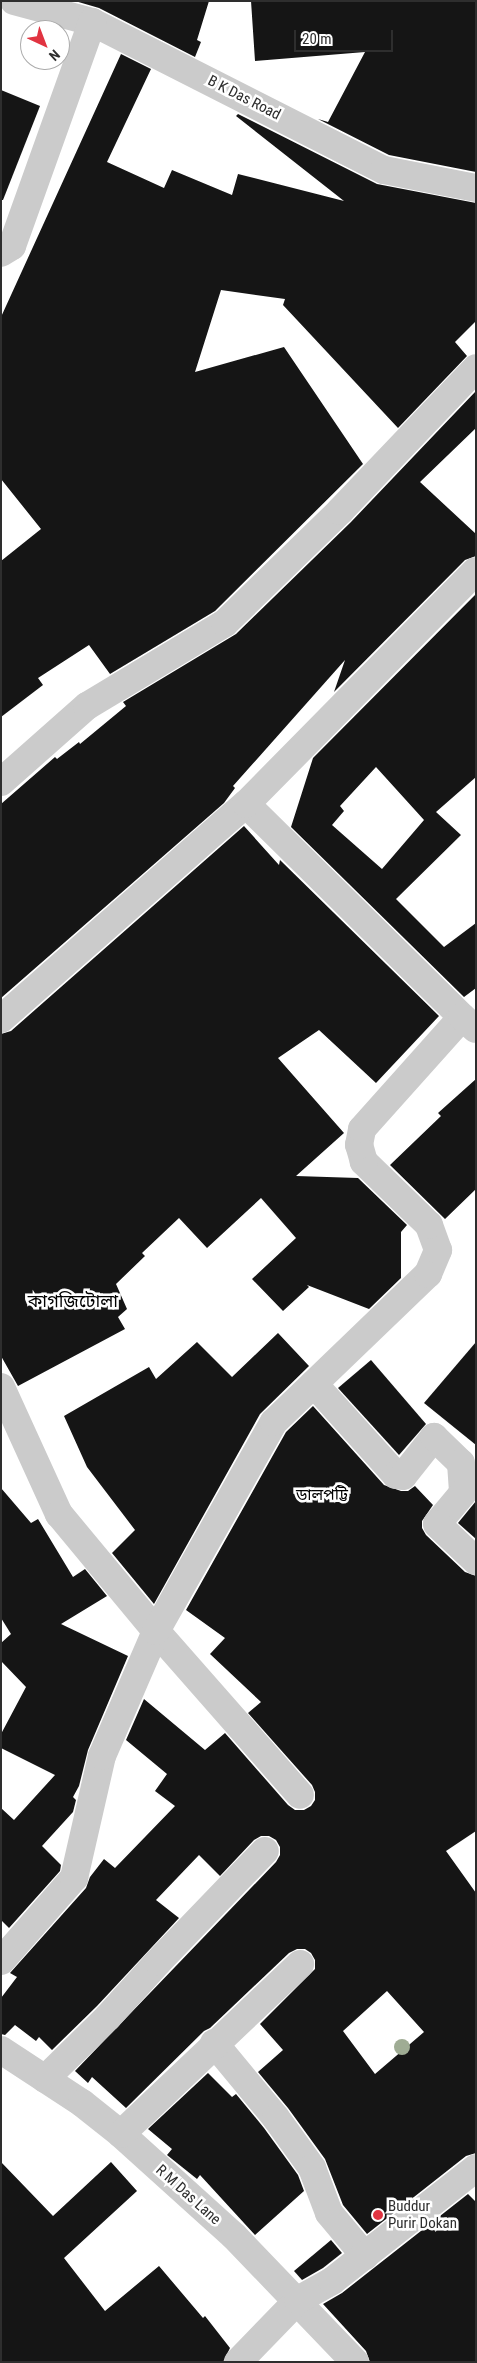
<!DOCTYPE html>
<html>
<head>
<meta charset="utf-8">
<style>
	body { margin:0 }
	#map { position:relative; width:477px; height:2363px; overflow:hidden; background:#fff; font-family:"Roboto Condensed","Noto Sans Bengali",sans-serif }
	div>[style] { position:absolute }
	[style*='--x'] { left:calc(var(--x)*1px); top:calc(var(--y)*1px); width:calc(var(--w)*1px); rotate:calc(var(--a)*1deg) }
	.building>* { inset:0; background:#151515 }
	.minor>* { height:28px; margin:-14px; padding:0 14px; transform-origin:14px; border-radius:14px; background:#cbcbcb }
	.trees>* { width:16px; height:16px; margin:-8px; border-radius:50%; background:#9fac94 }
	.dots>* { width:14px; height:14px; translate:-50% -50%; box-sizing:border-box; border:2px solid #fff; border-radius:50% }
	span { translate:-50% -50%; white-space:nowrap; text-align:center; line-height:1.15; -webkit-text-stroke:5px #fff; paint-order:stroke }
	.street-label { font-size:15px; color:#2e2e2e }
	.poi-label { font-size:15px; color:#2e2e2e }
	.left { translate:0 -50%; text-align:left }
	.neighbourhood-label { font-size:16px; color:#000 }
	.quarter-label { font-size:18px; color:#000 }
	.frame { position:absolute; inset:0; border:2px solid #2e2e2e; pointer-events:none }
	.north { position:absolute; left:20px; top:20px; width:50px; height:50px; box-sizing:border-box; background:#fff; border:1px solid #ababab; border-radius:50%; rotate:137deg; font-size:14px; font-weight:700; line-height:20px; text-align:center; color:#2e2e2e }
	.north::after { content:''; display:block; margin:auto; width:18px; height:22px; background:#e13441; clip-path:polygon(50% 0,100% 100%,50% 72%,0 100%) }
	.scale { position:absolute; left:294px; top:30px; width:99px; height:22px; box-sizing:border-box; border:2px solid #2e2e2e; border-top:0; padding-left:6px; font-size:15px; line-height:18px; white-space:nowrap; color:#2e2e2e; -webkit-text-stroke:4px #fff; paint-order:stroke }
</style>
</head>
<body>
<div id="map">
	<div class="building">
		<div style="clip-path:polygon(75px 1px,209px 1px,197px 40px,201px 42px,195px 57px,99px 8px)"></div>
		<div style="clip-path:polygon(251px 1px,476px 1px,476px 172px,389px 155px,318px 119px,328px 122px,365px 52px,255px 61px)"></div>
		<div style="clip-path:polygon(121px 54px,151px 69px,107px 162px,164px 188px,172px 170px,232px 195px,238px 174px,344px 201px,236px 116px,238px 114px,377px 184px,476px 203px,476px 321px,455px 342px,467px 356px,398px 428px,283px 305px,285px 299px,221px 290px,195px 372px,284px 347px,363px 464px,215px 611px,110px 674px,89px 645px,38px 678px,43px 685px,1px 717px,1px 561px,41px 529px,1px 479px,1px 317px)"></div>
		<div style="clip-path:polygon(1px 90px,40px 106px,3px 200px,1px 200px)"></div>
		<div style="clip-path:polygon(476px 391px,476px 428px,420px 482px,476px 534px,476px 556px,465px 560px,334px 692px,345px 660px,233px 786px,235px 788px,224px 803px,1px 998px,1px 804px,55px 757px,57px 759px,79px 742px,80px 744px,126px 706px,123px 702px,236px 634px,351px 522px)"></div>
		<div style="clip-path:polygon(evenodd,476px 594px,476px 777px,436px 812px,461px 835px,396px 899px,444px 947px,476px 923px,476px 988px,464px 997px,291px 827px,313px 758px,476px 594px,376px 767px,424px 820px,382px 869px,332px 825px,344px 811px,340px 806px,376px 767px)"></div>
		<div style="clip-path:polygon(244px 826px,279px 865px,280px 860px,439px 1016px,376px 1083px,319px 1030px,278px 1058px,344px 1133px,296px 1176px,358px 1178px,407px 1225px,401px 1232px,401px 1278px,369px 1309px,307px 1285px,309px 1287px,283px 1311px,252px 1279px,296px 1238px,261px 1198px,207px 1248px,179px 1218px,142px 1253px,145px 1256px,116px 1284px,127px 1309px,118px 1317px,125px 1329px,18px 1386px,1px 1356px,1px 1034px,11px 1031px)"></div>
		<div style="clip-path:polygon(476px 1079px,476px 1189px,445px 1219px,390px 1165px,441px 1116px,438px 1113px)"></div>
		<div style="clip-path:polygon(278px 1333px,309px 1366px,260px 1414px,154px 1604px,112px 1553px,135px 1530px,87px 1467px,64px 1416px,149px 1367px,156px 1379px,197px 1342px,232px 1377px)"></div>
		<div style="clip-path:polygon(476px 1342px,476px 1445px,424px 1403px)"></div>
		<div style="clip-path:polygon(371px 1360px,426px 1424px,399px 1455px,338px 1388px)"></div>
		<div style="clip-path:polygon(evenodd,313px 1406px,384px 1485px,401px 1491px,408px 1491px,415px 1486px,433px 1505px,422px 1521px,422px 1528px,426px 1535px,465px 1572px,476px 1576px,476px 1831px,446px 1851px,476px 1893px,476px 2153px,466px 2156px,367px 2234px,343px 2205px,325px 2159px,288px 2108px,258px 2072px,283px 2050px,260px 2024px,315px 1969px,315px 1960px,311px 1953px,305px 1949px,297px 1949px,289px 1953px,210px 2028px,204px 2031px,126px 2108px,92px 2077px,88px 2083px,75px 2071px,276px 1862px,280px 1855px,280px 1847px,276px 1840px,269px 1836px,261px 1836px,254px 1840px,220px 1876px,199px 1855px,156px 1900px,179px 1918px,97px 2006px,52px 2050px,39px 2037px,36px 2041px,15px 2025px,5px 2035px,1px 2034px,1px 1998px,17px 1977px,10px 1973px,86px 1888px,90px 1877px,104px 1859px,115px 1868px,175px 1806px,155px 1791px,167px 1774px,126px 1740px,144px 1699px,205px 1750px,225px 1733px,288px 1805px,295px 1810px,304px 1810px,311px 1806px,315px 1800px,315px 1792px,312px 1785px,248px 1713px,261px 1702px,210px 1654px,225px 1638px,186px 1610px,286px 1432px,313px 1406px,387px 1991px,424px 2032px,375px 2074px,343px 2031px,387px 1991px)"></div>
		<div style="clip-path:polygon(1px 1488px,31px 1523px,38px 1519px,73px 1577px,85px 1569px,107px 1596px,61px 1624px,128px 1656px,88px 1750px,79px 1786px,73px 1797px,76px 1800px,73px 1812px,42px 1846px,61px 1865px,60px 1871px,9px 1928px,1px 1920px,1px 1808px,14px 1820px,55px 1775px,1px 1748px,1px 1734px,26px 1687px,1px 1661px,1px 1643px,11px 1634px,1px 1618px)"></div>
		<div style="clip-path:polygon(476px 1501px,476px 1539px,458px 1523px)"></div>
		<div style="clip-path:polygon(208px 2073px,232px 2097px,236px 2094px,264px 2128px,298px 2175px,304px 2191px,255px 2235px,200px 2175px,197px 2179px,167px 2155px,172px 2149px,148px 2129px)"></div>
		<div style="clip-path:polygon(1px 2162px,53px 2216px,111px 2162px,137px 2191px,64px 2258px,105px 2311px,159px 2266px,203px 2318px,205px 2316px,230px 2348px,223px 2362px,1px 2362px)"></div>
		<div style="clip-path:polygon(468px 2194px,476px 2202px,476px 2362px,370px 2362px,366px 2351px,323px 2304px,342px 2293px)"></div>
		<div style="clip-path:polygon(331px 2240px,342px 2253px,323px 2268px,302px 2280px,294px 2271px)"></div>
	</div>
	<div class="minor">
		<div style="--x:14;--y:1;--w:81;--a:15.1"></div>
		<div style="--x:92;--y:22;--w:327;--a:26.9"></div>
		<div style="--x:384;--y:170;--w:94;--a:11.1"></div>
		<div style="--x:1;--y:253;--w:13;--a:-32"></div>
		<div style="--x:12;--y:246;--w:238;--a:-70.3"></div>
		<div style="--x:1;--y:782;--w:115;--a:-41.5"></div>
		<div style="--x:87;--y:706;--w:161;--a:-31"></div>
		<div style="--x:225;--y:623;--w:161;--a:-44.2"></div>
		<div style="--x:340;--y:511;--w:197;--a:-46.4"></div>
		<div style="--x:246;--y:804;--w:303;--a:44.6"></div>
		<div style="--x:1;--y:1019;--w:326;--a:-41.3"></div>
		<div style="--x:246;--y:804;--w:327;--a:-45.4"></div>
		<div style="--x:314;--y:1384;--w:122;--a:48"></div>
		<div style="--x:396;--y:1475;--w:7;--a:8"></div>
		<div style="--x:403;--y:1476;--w:50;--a:-51.5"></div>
		<div style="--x:434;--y:1437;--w:37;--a:44"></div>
		<div style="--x:461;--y:1463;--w:30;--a:86"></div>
		<div style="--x:463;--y:1493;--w:40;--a:130"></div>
		<div style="--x:437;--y:1524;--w:54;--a:43.5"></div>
		<div style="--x:1;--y:1387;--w:140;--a:65.5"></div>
		<div style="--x:59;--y:1514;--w:152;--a:50.3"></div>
		<div style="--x:156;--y:1631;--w:218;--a:48.7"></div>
		<div style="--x:1;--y:1961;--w:111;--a:-48.7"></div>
		<div style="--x:74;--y:1878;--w:125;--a:-77.1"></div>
		<div style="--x:102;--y:1756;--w:136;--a:-66.6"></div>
		<div style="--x:156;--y:1631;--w:240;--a:-60.6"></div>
		<div style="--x:274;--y:1422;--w:214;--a:-43.9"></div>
		<div style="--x:428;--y:1274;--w:26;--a:-67"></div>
		<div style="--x:438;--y:1250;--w:27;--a:-110"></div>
		<div style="--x:429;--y:1225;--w:91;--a:-135.9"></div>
		<div style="--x:364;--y:1162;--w:18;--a:-106"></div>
		<div style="--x:359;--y:1145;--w:16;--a:-79"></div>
		<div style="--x:362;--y:1129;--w:150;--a:-48.2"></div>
		<div style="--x:462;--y:1017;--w:18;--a:41"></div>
		<div style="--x:214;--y:2043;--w:97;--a:50.4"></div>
		<div style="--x:276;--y:2118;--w:62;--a:54.2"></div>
		<div style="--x:312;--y:2168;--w:48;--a:69.3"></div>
		<div style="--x:329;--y:2213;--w:56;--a:50.1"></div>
		<div style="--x:1;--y:2050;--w:97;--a:33.2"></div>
		<div style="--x:82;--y:2103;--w:50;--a:38.5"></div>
		<div style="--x:121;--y:2134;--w:152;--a:42.1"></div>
		<div style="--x:234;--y:2236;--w:175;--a:46.2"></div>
		<div style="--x:45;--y:2079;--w:88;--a:-44.5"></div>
		<div style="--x:108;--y:2017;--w:74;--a:-47.7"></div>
		<div style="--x:158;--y:1962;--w:154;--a:-46.1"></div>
		<div style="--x:121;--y:2134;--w:247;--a:-43.5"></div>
		<div style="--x:238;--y:2362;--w:86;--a:-45.9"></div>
		<div style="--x:298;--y:2300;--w:39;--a:-29"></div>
		<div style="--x:332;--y:2281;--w:183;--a:-38.1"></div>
	</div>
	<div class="trees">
		<div style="left:402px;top:2047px"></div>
	</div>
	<div class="dots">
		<div style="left:378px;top:2215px;background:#e13441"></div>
	</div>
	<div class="street-label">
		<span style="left:244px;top:98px;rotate:27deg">B K Das Road</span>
		<span style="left:188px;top:2195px;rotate:42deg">R M Das Lane</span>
	</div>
	<div class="poi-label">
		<span class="left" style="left:388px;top:2215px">Buddur<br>Purir Dokan</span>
	</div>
	<div class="neighbourhood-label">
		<span style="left:322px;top:1495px">ডালপট্টি</span>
	</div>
	<div class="quarter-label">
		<span style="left:73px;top:1301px">কাগজিটোলা</span>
	</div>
	<div class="frame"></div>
	<div class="north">N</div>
	<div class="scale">20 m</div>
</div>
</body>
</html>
